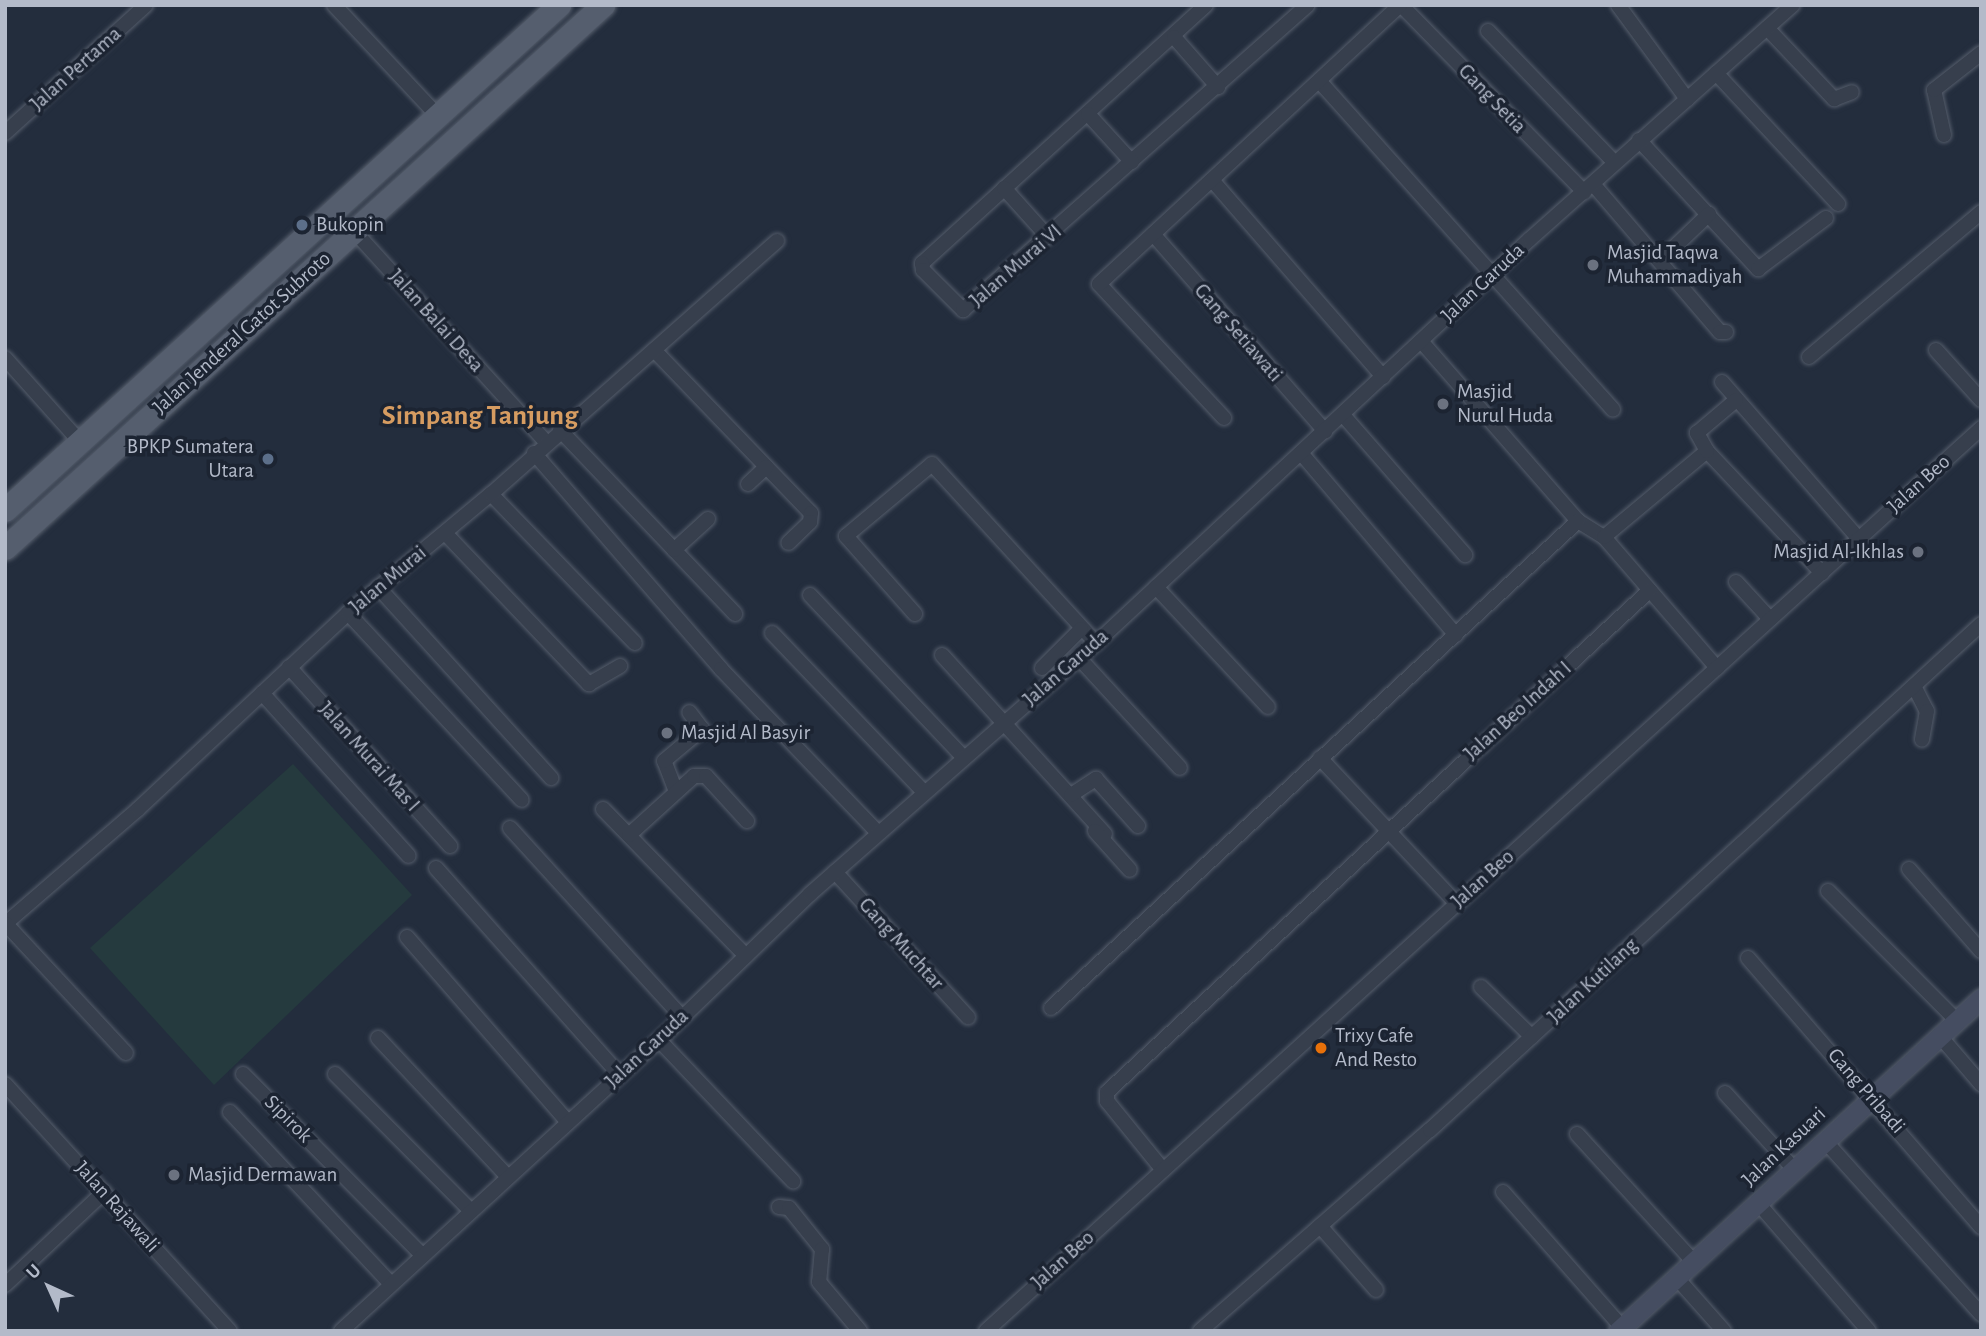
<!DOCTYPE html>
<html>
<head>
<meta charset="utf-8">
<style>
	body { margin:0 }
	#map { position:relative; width:1986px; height:1336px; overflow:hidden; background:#232d3d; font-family:"Alegreya Sans",sans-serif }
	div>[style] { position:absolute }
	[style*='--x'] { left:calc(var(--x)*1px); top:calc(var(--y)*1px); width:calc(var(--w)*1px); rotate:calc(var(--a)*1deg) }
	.green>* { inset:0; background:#253a3e }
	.roads { filter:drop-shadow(0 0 2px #555d6b) drop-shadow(0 0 2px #555d6b) }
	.street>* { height:14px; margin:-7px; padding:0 7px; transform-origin:7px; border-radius:7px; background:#373f4d }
	.secondary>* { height:19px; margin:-9.5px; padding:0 9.5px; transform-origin:9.5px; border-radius:9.5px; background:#454d61 }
	.primary>* { height:23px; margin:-11.5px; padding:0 11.5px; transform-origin:11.5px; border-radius:11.5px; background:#555e6e }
	.dots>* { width:19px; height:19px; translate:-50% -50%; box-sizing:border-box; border:4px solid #1c2432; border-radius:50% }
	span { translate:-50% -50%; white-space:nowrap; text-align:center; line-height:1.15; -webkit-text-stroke:7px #1c2432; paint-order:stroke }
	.street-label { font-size:21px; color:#b3bac9 }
	.poi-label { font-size:21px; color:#b3bac9 }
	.left { translate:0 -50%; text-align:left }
	.right { translate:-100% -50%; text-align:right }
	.district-label { font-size:28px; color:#d69c61; font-weight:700 }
	.frame { position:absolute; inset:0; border:7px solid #b3bac9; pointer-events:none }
	.north { position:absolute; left:14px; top:1252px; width:70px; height:70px; -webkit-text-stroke:5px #1c2432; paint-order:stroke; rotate:315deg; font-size:19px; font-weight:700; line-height:28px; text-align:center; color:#b3bac9 }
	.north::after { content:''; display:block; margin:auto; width:24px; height:32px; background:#b3bac9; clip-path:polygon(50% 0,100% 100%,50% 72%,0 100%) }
</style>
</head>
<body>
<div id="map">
	<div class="green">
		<div style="clip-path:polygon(293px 764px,412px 895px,214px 1085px,90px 948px)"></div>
	</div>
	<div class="roads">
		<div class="street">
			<div style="--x:334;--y:5;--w:152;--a:46.9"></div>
			<div style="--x:1206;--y:5;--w:384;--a:137.7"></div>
			<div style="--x:922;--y:263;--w:7;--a:82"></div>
			<div style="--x:923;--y:270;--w:57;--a:45"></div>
			<div style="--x:963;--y:310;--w:460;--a:-41.5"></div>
			<div style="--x:1401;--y:5;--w:262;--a:45.6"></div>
			<div style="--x:1618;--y:5;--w:117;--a:53.7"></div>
			<div style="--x:1767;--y:28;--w:98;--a:46.7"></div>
			<div style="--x:1834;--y:99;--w:19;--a:-21"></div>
			<div style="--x:1488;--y:31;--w:183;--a:46.1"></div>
			<div style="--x:1174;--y:37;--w:67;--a:48.7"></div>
			<div style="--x:1716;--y:73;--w:179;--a:47"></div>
			<div style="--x:1321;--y:83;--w:438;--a:48.2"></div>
			<div style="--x:1088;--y:114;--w:65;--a:47.5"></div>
			<div style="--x:5;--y:133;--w:190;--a:-42.2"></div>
			<div style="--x:1944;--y:135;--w:46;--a:-102.5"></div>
			<div style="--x:1934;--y:90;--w:60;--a:-38.2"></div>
			<div style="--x:1639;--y:140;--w:176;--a:47.3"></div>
			<div style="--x:1758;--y:269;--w:85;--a:-36.9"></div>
			<div style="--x:1212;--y:180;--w:261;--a:49"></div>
			<div style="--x:1593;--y:184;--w:195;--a:49.4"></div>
			<div style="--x:1720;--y:332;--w:6;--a:0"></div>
			<div style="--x:1004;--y:188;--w:66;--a:48.1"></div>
			<div style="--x:354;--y:231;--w:285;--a:47.7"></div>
			<div style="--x:1153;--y:234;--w:262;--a:48.9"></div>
			<div style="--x:1665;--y:256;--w:61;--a:-43.7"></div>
			<div style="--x:1421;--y:341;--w:239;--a:48.9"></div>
			<div style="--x:1578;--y:521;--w:31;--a:32"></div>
			<div style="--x:1604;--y:537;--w:173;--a:49.2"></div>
			<div style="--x:654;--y:350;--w:226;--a:46.1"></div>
			<div style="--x:811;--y:513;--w:9;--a:96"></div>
			<div style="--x:810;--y:522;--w:30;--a:136"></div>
			<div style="--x:1936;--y:350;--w:67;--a:48"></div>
			<div style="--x:1809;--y:357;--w:225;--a:-40.1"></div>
			<div style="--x:5;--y:358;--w:113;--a:48.2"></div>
			<div style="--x:1722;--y:382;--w:208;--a:48.9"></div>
			<div style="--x:1343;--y:415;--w:186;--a:48.9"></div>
			<div style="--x:1224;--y:418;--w:183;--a:-133"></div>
			<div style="--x:1099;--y:284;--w:410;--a:-42.8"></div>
			<div style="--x:560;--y:430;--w:254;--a:46.4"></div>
			<div style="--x:1707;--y:451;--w:168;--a:46.7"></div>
			<div style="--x:534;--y:453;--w:286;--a:49.1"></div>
			<div style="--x:721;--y:669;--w:227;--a:46.2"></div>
			<div style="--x:1301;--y:453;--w:239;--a:49.6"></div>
			<div style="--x:748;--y:484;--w:25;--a:-43"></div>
			<div style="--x:491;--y:494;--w:207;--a:46"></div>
			<div style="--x:445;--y:533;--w:209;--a:46.4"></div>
			<div style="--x:589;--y:684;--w:36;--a:-30"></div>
			<div style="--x:1604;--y:537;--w:134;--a:-39.9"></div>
			<div style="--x:1707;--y:451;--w:21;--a:-119"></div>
			<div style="--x:1697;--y:433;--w:51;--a:-40.2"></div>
			<div style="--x:674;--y:550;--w:46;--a:-42.4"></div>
			<div style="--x:1736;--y:582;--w:50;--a:47.4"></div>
			<div style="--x:378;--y:587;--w:258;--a:47.8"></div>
			<div style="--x:1156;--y:587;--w:164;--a:47"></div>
			<div style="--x:810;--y:595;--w:224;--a:46.6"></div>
			<div style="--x:348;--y:613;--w:255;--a:47.1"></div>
			<div style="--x:915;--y:614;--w:104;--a:-131.5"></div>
			<div style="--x:846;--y:536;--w:112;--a:-39.9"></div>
			<div style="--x:932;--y:464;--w:243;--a:47.5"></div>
			<div style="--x:772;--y:633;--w:220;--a:46.3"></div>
			<div style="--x:942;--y:655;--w:242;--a:47.7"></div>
			<div style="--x:1079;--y:658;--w:149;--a:47.4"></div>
			<div style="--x:289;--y:667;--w:241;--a:48"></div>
			<div style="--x:1042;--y:668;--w:55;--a:-45"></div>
			<div style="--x:1914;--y:686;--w:28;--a:63"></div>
			<div style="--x:1927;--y:711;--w:29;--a:100"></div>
			<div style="--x:262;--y:693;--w:219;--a:48"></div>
			<div style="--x:1320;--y:758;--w:199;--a:46.8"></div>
			<div style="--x:675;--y:789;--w:30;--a:-111"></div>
			<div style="--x:664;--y:761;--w:50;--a:-40.1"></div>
			<div style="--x:702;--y:729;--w:21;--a:-127"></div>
			<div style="--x:1071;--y:795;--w:30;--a:-33"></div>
			<div style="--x:1096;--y:779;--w:63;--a:48.2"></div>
			<div style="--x:603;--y:809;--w:205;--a:45.8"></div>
			<div style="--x:510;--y:828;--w:256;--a:47.7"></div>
			<div style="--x:1095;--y:831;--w:52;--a:48.1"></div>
			<div style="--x:629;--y:835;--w:88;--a:-42.2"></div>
			<div style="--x:694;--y:776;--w:12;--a:0"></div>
			<div style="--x:706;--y:776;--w:61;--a:47.7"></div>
			<div style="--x:436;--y:868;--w:277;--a:48.4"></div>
			<div style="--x:1909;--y:869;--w:109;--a:48.7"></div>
			<div style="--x:835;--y:872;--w:197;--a:47.5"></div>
			<div style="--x:1828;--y:891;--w:182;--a:45.2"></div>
			<div style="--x:5;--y:924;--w:176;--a:-40.8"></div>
			<div style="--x:138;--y:809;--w:287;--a:-43"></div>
			<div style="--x:348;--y:613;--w:186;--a:-39.8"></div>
			<div style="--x:491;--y:494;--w:382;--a:-41.5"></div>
			<div style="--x:6;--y:924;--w:176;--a:47.1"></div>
			<div style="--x:407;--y:937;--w:245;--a:49"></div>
			<div style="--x:1748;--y:958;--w:356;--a:49.1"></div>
			<div style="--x:1481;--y:987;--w:71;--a:44.4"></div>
			<div style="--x:1051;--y:1008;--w:718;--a:-42.74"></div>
			<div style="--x:1939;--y:1035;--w:65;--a:49.4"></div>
			<div style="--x:378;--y:1038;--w:187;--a:46.9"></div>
			<div style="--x:659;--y:1040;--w:195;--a:46.5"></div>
			<div style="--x:243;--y:1074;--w:253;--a:45.3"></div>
			<div style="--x:335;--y:1074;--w:192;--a:45.2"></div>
			<div style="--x:5;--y:1084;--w:334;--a:47.7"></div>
			<div style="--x:1725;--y:1093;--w:103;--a:47.8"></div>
			<div style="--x:230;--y:1112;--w:234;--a:46.9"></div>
			<div style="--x:1577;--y:1134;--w:172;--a:47.6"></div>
			<div style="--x:1825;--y:1141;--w:233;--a:48"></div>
			<div style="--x:1163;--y:1170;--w:89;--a:-129.1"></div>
			<div style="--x:1107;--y:1101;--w:9;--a:-90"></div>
			<div style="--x:1107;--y:1092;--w:739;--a:-42.75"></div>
			<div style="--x:1503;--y:1192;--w:185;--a:48.7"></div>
			<div style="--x:1758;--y:1203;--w:169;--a:49.1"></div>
			<div style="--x:779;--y:1207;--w:10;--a:6"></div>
			<div style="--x:789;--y:1208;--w:53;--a:51.2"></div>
			<div style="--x:822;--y:1249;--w:33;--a:95"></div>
			<div style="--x:819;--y:1282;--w:64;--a:50.1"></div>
			<div style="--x:1320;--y:1226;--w:85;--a:48.8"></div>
			<div style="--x:1676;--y:1277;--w:72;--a:48.4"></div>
			<div style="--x:5;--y:1285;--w:136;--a:-43.2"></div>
			<div style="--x:341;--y:1331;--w:431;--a:-42.5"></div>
			<div style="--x:659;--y:1040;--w:210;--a:-44"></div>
			<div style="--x:810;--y:894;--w:381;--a:-41.3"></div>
			<div style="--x:1096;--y:643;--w:593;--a:-42.95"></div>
			<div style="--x:1530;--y:239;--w:352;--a:-41.7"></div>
			<div style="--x:986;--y:1331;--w:1344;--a:-42.22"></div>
			<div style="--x:1200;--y:1331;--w:305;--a:-41.2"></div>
			<div style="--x:1430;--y:1130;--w:748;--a:-42.56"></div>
		</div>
		<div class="secondary">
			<div style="--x:1618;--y:1331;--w:493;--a:-42.5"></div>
		</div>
		<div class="primary">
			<div style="--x:5;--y:510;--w:750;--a:-42.35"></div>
			<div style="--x:5;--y:548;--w:808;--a:-42.24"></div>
		</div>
	</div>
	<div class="dots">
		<div style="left:302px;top:225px;background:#5c6f8a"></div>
		<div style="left:1593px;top:265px;background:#6b7280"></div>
		<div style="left:1443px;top:404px;background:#6b7280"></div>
		<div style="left:268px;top:459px;background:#5c6f8a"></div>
		<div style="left:1918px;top:552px;background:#6b7280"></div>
		<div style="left:667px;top:733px;background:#6b7280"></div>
		<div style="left:1321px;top:1048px;background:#e8710a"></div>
		<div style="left:174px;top:1175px;background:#6b7280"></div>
	</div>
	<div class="street-label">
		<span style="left:76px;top:69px;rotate:-42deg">Jalan Pertama</span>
		<span style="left:1492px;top:99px;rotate:46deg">Gang Setia</span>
		<span style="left:1016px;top:266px;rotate:-41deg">Jalan Murai VI</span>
		<span style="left:1483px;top:283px;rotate:-43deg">Jalan Garuda</span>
		<span style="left:436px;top:321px;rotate:48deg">Jalan Balai Desa</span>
		<span style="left:242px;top:333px;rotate:-42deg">Jalan Jenderal Gatot Subroto</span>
		<span style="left:1238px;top:333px;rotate:49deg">Gang Setiawati</span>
		<span style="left:1919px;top:484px;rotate:-42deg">Jalan Beo</span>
		<span style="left:388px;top:580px;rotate:-40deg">Jalan Murai</span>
		<span style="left:1066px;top:668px;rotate:-41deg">Jalan Garuda</span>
		<span style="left:1518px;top:711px;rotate:-42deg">Jalan Beo Indah I</span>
		<span style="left:369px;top:757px;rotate:48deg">Jalan Murai Mas I</span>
		<span style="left:1483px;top:879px;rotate:-42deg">Jalan Beo</span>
		<span style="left:901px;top:944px;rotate:48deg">Gang Muchtar</span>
		<span style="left:1593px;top:981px;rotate:-43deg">Jalan Kutilang</span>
		<span style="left:647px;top:1049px;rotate:-43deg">Jalan Garuda</span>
		<span style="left:1866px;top:1091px;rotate:49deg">Gang Pribadi</span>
		<span style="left:288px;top:1119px;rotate:45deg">Sipirok</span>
		<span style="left:1784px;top:1147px;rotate:-43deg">Jalan Kasuari</span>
		<span style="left:117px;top:1207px;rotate:48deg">Jalan Rajawali</span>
		<span style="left:1063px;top:1260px;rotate:-42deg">Jalan Beo</span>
	</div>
	<div class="poi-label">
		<span class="left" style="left:316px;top:225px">Bukopin</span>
		<span class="left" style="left:1607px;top:265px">Masjid Taqwa<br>Muhammadiyah</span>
		<span class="left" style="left:1457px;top:404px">Masjid<br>Nurul Huda</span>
		<span class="right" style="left:254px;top:459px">BPKP Sumatera<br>Utara</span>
		<span class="right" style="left:1904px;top:552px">Masjid Al-Ikhlas</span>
		<span class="left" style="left:681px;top:733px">Masjid Al Basyir</span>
		<span class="left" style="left:1335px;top:1048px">Trixy Cafe<br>And Resto</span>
		<span class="left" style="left:188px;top:1175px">Masjid Dermawan</span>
	</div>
	<div class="district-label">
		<span style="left:480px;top:416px">Simpang Tanjung</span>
	</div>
	<div class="frame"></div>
	<div class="north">U</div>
</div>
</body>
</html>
